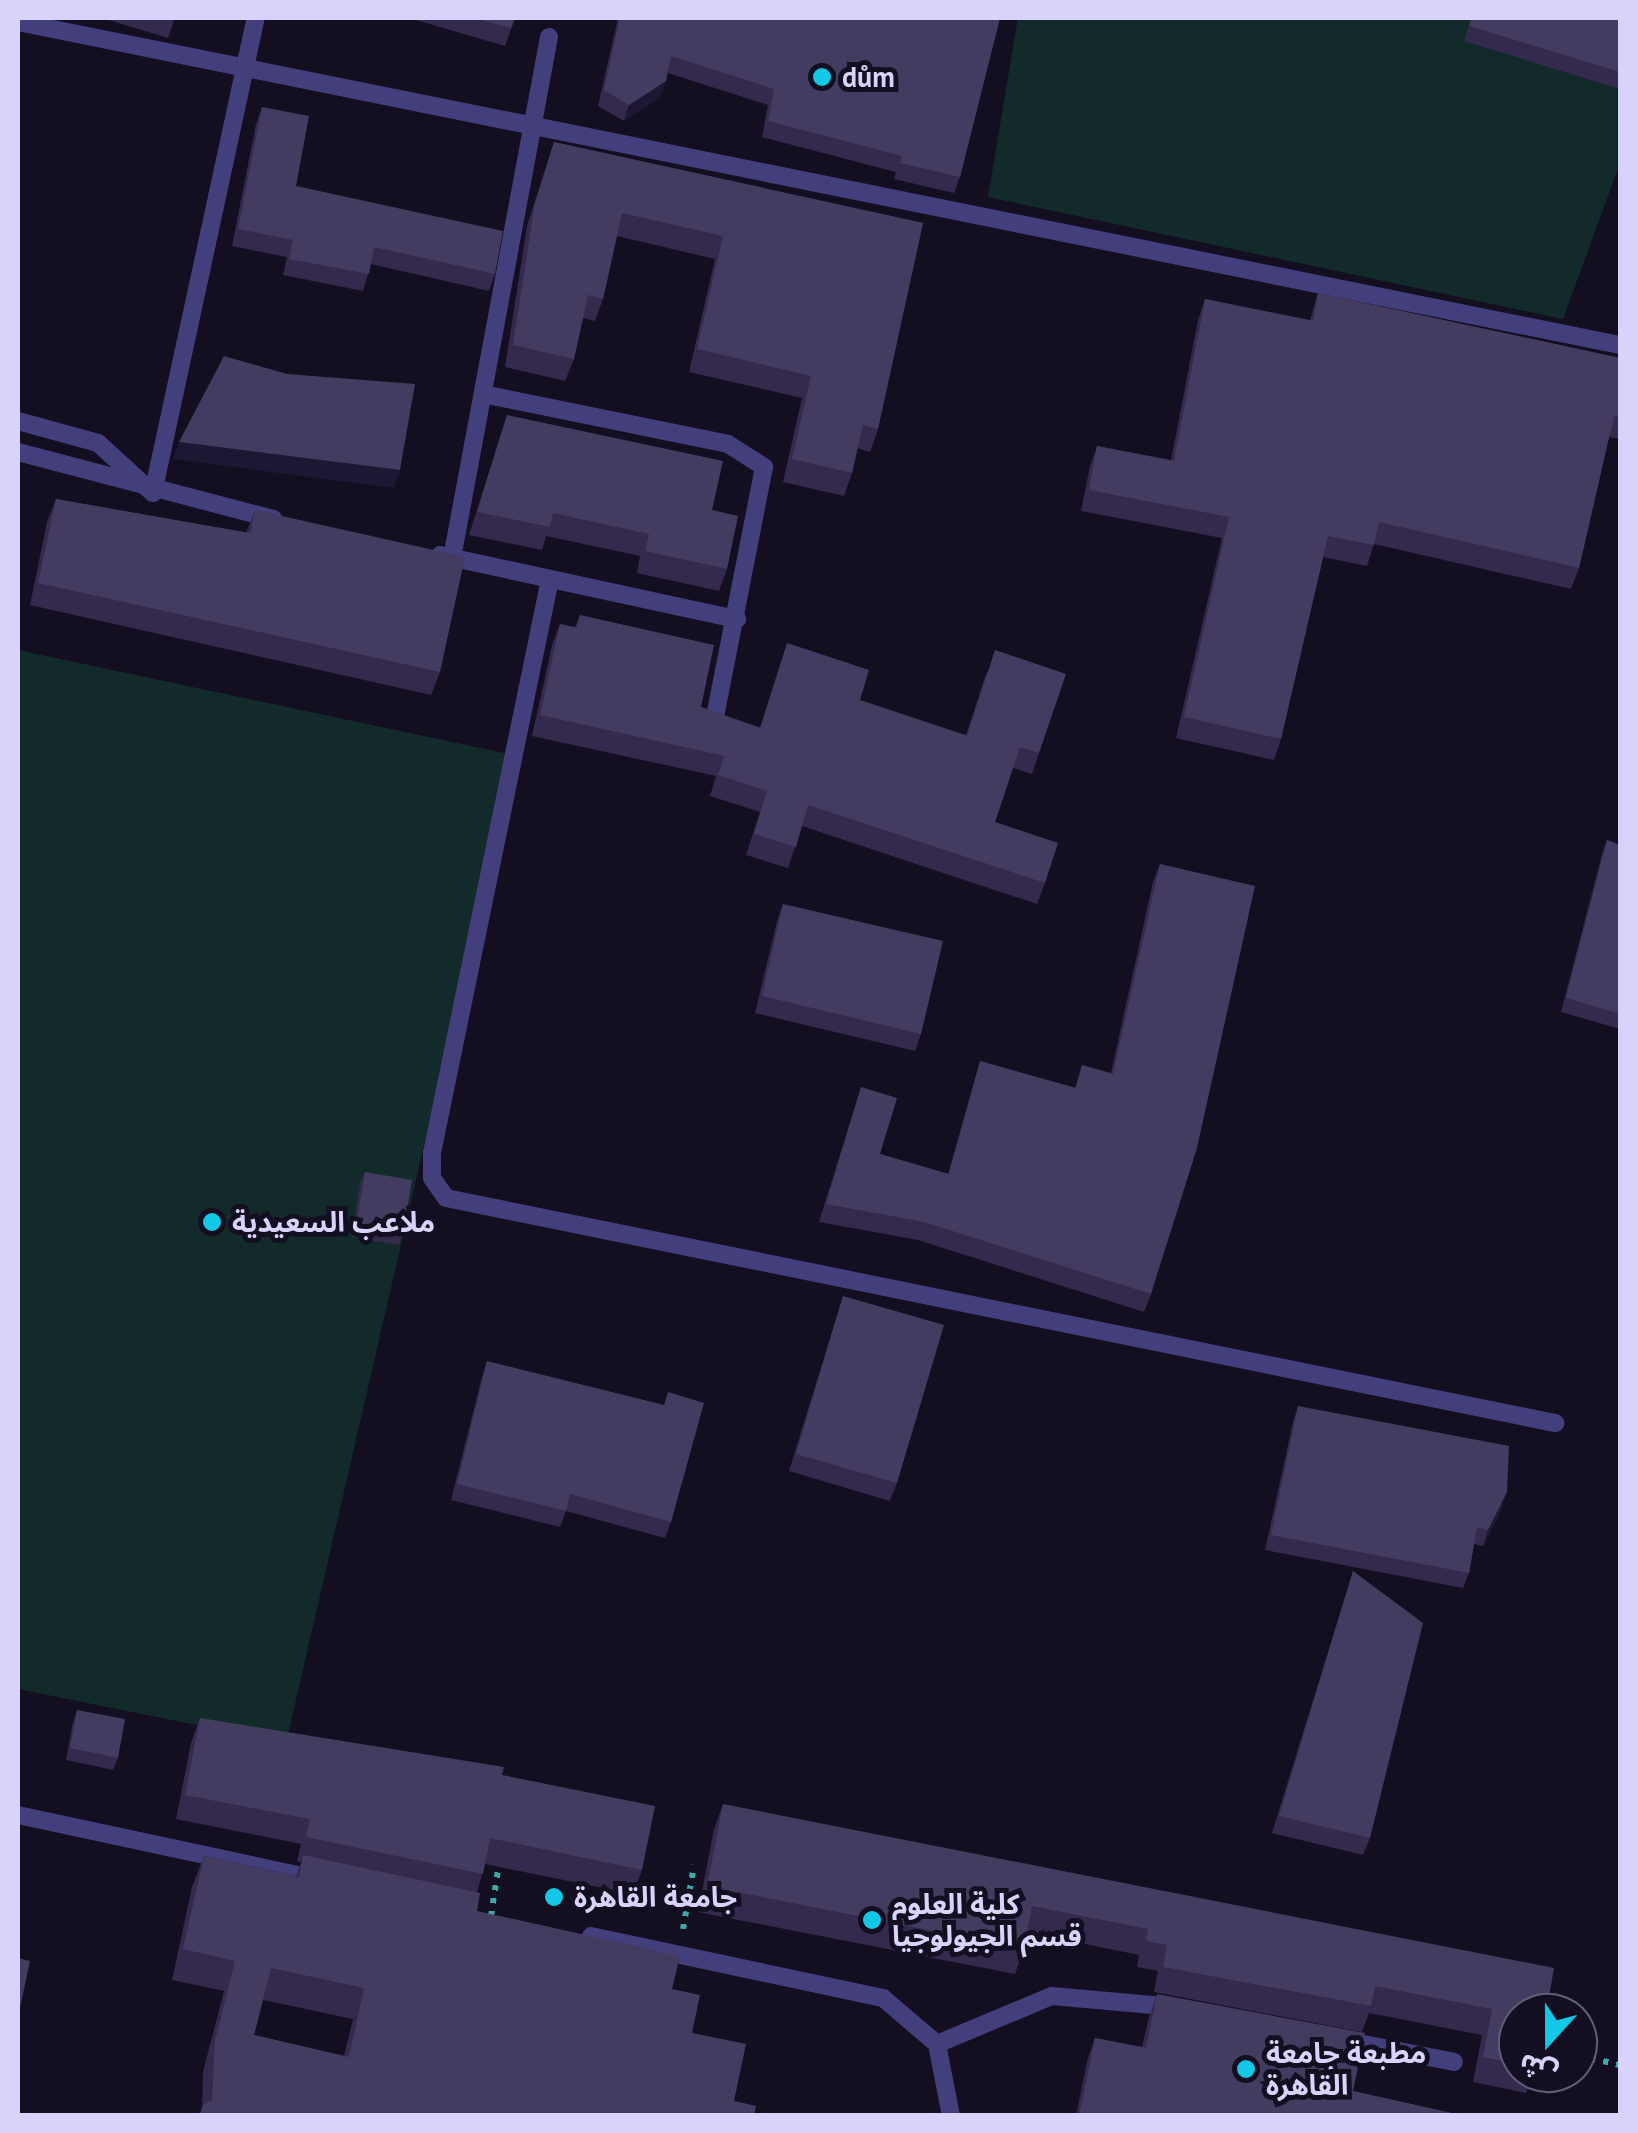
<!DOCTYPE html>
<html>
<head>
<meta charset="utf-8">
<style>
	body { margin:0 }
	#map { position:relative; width:1638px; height:2133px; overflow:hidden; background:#130f21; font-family:"PT Sans","Noto Sans Arabic",sans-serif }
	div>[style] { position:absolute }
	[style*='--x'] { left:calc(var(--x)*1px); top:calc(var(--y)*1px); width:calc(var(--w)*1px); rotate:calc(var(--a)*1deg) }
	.green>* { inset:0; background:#132a2a }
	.path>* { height:6px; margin-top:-3px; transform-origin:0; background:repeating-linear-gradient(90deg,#38aaa9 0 5px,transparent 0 13px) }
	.service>* { height:18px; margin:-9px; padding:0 9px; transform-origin:9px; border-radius:9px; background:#433e7c }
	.wall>* { inset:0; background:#332a4d }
	.shaded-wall>* { inset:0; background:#1e1734 }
	.building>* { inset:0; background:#443c60 }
	.dots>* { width:28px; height:28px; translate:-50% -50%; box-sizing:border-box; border:5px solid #130f21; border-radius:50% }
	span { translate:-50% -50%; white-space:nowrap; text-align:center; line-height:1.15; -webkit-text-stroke:10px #130f21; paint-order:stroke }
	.poi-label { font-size:28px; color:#d9d3fb; font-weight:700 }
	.left { translate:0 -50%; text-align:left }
	.frame { position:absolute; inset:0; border:20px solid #d9d3fb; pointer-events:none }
	.north { position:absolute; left:1498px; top:1993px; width:100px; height:100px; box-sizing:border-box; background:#130f21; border:2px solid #625d78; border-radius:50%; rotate:201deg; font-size:28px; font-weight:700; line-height:40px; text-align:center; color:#d9d3fb }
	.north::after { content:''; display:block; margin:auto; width:35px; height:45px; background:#13c8e7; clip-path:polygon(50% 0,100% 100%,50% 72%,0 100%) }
</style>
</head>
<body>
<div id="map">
	<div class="green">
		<div style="clip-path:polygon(1018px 18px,1620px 18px,1620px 163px,1563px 319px,988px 197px)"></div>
		<div style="clip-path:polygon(18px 650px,514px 755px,286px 1743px,18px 1689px)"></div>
	</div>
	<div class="path">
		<div style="--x:491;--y:1916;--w:54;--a:-81.4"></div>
		<div style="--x:683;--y:1929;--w:65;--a:-80.2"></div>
		<div style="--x:1578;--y:2055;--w:43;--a:13.4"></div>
	</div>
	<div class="service">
		<div style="--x:18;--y:22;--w:1634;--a:11.4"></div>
		<div style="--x:483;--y:394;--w:250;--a:11.5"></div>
		<div style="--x:728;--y:444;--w:43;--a:32.6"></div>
		<div style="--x:764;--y:467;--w:265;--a:101.1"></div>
		<div style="--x:18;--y:421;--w:83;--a:15.4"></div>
		<div style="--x:98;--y:443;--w:74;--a:42.3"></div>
		<div style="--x:18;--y:452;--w:264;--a:14.7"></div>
		<div style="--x:153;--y:493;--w:486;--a:-77.8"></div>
		<div style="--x:440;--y:555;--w:304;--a:12.2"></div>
		<div style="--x:452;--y:558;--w:530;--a:-79.45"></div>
		<div style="--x:550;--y:579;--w:586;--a:101.62"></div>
		<div style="--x:432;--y:1153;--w:25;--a:90"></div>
		<div style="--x:432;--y:1178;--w:24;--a:55"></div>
		<div style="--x:446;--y:1198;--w:1132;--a:11.47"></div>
		<div style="--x:18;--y:1815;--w:305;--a:12.1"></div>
		<div style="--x:591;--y:1936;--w:299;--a:12"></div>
		<div style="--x:883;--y:1998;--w:71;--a:40.4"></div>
		<div style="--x:937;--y:2044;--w:73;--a:79"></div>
		<div style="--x:1343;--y:2040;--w:113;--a:11.2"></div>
		<div style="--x:937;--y:2044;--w:125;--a:-22.7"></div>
		<div style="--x:1052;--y:1996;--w:123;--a:5.1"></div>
	</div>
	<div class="wall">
		<div style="clip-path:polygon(102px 18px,175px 18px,168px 38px)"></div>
		<div style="clip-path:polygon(409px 18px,515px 18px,505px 46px)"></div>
		<div style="clip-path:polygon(618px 18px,1000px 18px,960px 177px,954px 193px,894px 179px,896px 172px,762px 137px,768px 105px,668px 73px,660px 97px,624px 121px,598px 106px)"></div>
		<div style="clip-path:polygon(1471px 18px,1620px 18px,1620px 89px,1464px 41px)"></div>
		<div style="clip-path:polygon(262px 107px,296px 186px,495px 274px,489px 291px,371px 264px,363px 291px,283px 275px,287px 257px,232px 246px,256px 124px)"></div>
		<div style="clip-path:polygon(554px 142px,923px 223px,878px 429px,870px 452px,857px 448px,852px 473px,844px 496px,783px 482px,802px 398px,689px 372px,715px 259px,617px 236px,603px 299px,595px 321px,583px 318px,574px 359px,565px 381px,505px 367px,527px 226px)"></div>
		<div style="clip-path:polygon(1318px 293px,1620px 358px,1620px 439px,1609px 437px,1579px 568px,1571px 589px,1374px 544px,1367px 566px,1323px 557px,1281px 739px,1274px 760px,1176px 738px,1222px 538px,1081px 511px,1090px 466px,1097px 446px,1171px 460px,1198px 320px,1205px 299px,1310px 320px)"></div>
		<div style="clip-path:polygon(507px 415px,712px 510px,727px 569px,719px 591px,637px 573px,640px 556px,546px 536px,542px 550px,469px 535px)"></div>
		<div style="clip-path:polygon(56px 499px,246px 533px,255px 510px,440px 672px,431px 695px,30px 605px,47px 522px)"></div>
		<div style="clip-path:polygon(580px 615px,701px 707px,759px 727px,860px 700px,966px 735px,987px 671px,1039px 753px,1032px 774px,1013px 768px,995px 822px,1045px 883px,1037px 904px,802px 826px,788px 868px,746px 855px,760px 812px,710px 796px,716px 776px,532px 736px,552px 645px,560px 624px,575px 627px)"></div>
		<div style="clip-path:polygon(1607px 840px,1620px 845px,1620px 1029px,1561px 1012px,1602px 854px)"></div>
		<div style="clip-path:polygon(1160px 864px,1151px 1294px,1144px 1312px,918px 1240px,819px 1222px,861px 1087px,880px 1154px,948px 1174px,980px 1061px,1075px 1088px,1082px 1065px,1111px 1073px,1153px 882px)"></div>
		<div style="clip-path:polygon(783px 904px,921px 1034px,915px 1051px,755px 1013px,777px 921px)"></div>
		<div style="clip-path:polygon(365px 1172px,403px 1233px,399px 1245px,352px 1237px,360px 1184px)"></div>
		<div style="clip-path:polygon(843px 1296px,897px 1483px,890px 1501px,789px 1471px)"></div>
		<div style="clip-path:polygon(487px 1361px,671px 1522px,665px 1538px,566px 1511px,560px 1527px,451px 1500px,482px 1377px)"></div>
		<div style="clip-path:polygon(1298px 1406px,1502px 1508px,1483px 1546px,1474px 1544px,1469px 1573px,1463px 1588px,1265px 1550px,1293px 1422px)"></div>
		<div style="clip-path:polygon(1353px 1571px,1370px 1838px,1363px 1855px,1272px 1833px)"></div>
		<div style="clip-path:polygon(77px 1710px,118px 1758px,113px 1770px,66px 1760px,73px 1722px)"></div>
		<div style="clip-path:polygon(evenodd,200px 1718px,502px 1775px,642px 1870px,633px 1894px,485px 1864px,477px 1892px,477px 1911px,672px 1989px,692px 2033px,734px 2101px,754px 2116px,199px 2116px,202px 2107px,203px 2072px,224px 1991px,172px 1980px,192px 1887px,204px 1856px,296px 1876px,301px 1862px,297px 1861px,301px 1844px,176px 1819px,191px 1743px,200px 1718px,263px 2000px,353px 2019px,344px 2056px,254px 2035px,263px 2000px)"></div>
		<div style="clip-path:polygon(723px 1804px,1518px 2013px,1518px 2073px,1533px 2073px,1526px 2093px,1473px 2082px,1482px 2035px,1369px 2013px,1362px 2032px,1154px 1992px,1158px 1971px,1137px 1967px,1139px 1955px,1027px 1932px,1024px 1949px,1015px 1974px,698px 1912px,714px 1829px)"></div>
		<div style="clip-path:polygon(1157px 1994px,1353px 2091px,1465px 2116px,1076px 2116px,1087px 2061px,1095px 2038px,1142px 2047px,1149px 2017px)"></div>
	</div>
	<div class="shaded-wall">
		<div style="clip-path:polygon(666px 81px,660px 97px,624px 121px,629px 105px)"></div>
		<div style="clip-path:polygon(179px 442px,400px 470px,394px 488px,173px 459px)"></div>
		<div style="clip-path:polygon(1507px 1492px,1502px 1508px,1483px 1546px,1488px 1530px)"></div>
	</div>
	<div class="building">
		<div style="clip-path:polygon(474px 18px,515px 18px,511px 28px)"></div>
		<div style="clip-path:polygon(620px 18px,1000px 18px,960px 177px,900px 163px,902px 156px,768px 121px,774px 89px,671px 56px,666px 81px,629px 105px,604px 90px)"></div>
		<div style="clip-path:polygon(1472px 18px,1620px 18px,1620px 72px,1469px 26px)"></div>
		<div style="clip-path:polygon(262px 107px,309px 116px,296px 186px,503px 231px,495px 274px,374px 247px,369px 274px,289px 259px,293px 240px,238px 229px)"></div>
		<div style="clip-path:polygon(554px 142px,923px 223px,878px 429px,863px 425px,852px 473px,792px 459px,811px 376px,697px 349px,723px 236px,622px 213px,603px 299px,588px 295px,574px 359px,513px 345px,535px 203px)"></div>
		<div style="clip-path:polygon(1318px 293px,1620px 358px,1620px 417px,1614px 416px,1579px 568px,1379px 522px,1374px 545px,1328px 536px,1281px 739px,1184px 717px,1229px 517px,1089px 490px,1097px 446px,1174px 461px,1205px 299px,1313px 321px)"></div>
		<div style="clip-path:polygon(224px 356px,287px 374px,415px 384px,400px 470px,179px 442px)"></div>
		<div style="clip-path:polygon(507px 415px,723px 461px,712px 510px,738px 516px,727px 569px,645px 551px,649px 534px,553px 513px,550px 527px,477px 512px)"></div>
		<div style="clip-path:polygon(56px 499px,250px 533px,255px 510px,465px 557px,440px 672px,38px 583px)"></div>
		<div style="clip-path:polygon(580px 615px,714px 645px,701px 707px,760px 728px,787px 643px,869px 670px,860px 700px,967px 736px,995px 650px,1066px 674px,1039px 753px,1020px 747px,995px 822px,1058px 843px,1045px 883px,808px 805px,796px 847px,754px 834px,767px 791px,718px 775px,724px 756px,540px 715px,560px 624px,577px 628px)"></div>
		<div style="clip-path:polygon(1607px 840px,1620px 845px,1620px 1014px,1566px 998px)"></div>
		<div style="clip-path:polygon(1160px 864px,1255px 886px,1197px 1148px,1151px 1294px,924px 1222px,826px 1204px,861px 1087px,897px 1098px,880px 1154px,949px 1174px,980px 1061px,1076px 1088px,1082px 1065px,1113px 1074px)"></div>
		<div style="clip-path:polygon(783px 904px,943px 941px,921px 1034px,762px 996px)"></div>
		<div style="clip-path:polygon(365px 1172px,412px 1180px,403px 1233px,356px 1225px)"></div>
		<div style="clip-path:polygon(843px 1296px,944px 1325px,897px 1483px,796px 1454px)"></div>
		<div style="clip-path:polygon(487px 1361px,664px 1405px,668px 1392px,704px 1403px,671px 1522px,570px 1494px,566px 1511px,457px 1484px)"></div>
		<div style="clip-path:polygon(1298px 1406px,1509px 1446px,1507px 1492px,1488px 1530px,1477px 1527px,1469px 1573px,1271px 1535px)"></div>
		<div style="clip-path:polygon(1353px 1571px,1423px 1623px,1370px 1838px,1279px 1816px)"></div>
		<div style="clip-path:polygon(77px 1710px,125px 1719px,118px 1758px,70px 1748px)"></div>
		<div style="clip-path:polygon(200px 1718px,504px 1767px,502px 1775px,655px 1806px,642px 1870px,490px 1838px,483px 1874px,306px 1837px,310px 1819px,185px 1795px)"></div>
		<div style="clip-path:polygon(723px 1804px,1554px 1968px,1546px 2013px,1518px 2013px,1518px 2064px,1483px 2057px,1492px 2009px,1375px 1986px,1371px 2006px,1163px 1967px,1167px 1945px,1146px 1941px,1148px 1929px,1032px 1906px,1024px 1949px,707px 1886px)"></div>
		<div style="clip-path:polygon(evenodd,303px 1855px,480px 1893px,477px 1911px,680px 1956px,672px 1989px,700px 1995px,692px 2033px,746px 2044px,734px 2101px,756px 2106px,754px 2116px,200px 2116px,203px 2105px,212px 2100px,215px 2041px,235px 1961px,183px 1949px,204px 1856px,299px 1877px,303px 1855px,271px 1968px,364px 1988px,349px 2057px,254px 2035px,271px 1968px)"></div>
		<div style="clip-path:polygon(18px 1958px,30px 1961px,18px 2017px)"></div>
		<div style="clip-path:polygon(1157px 1994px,1365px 2033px,1353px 2091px,1465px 2116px,1079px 2116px,1095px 2038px,1146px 2048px)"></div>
	</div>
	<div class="dots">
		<div style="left:822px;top:77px;background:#13c8e7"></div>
		<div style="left:212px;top:1222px;background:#13c8e7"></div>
		<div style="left:554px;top:1897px;background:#13c8e7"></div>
		<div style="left:872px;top:1920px;background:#13c8e7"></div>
		<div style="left:1246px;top:2069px;background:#13c8e7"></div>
	</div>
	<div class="poi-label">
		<span class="left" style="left:842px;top:77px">dům</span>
		<span class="left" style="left:232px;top:1222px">ملاعب السعيدية</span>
		<span class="left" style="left:574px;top:1897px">جامعة القاهرة</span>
		<span class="left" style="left:892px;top:1920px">كلية العلوم<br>قسم الجيولوجيا</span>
		<span class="left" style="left:1266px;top:2069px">مطبعة جامعة<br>القاهرة</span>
	</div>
	<div class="frame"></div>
	<div class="north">ش</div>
</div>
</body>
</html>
